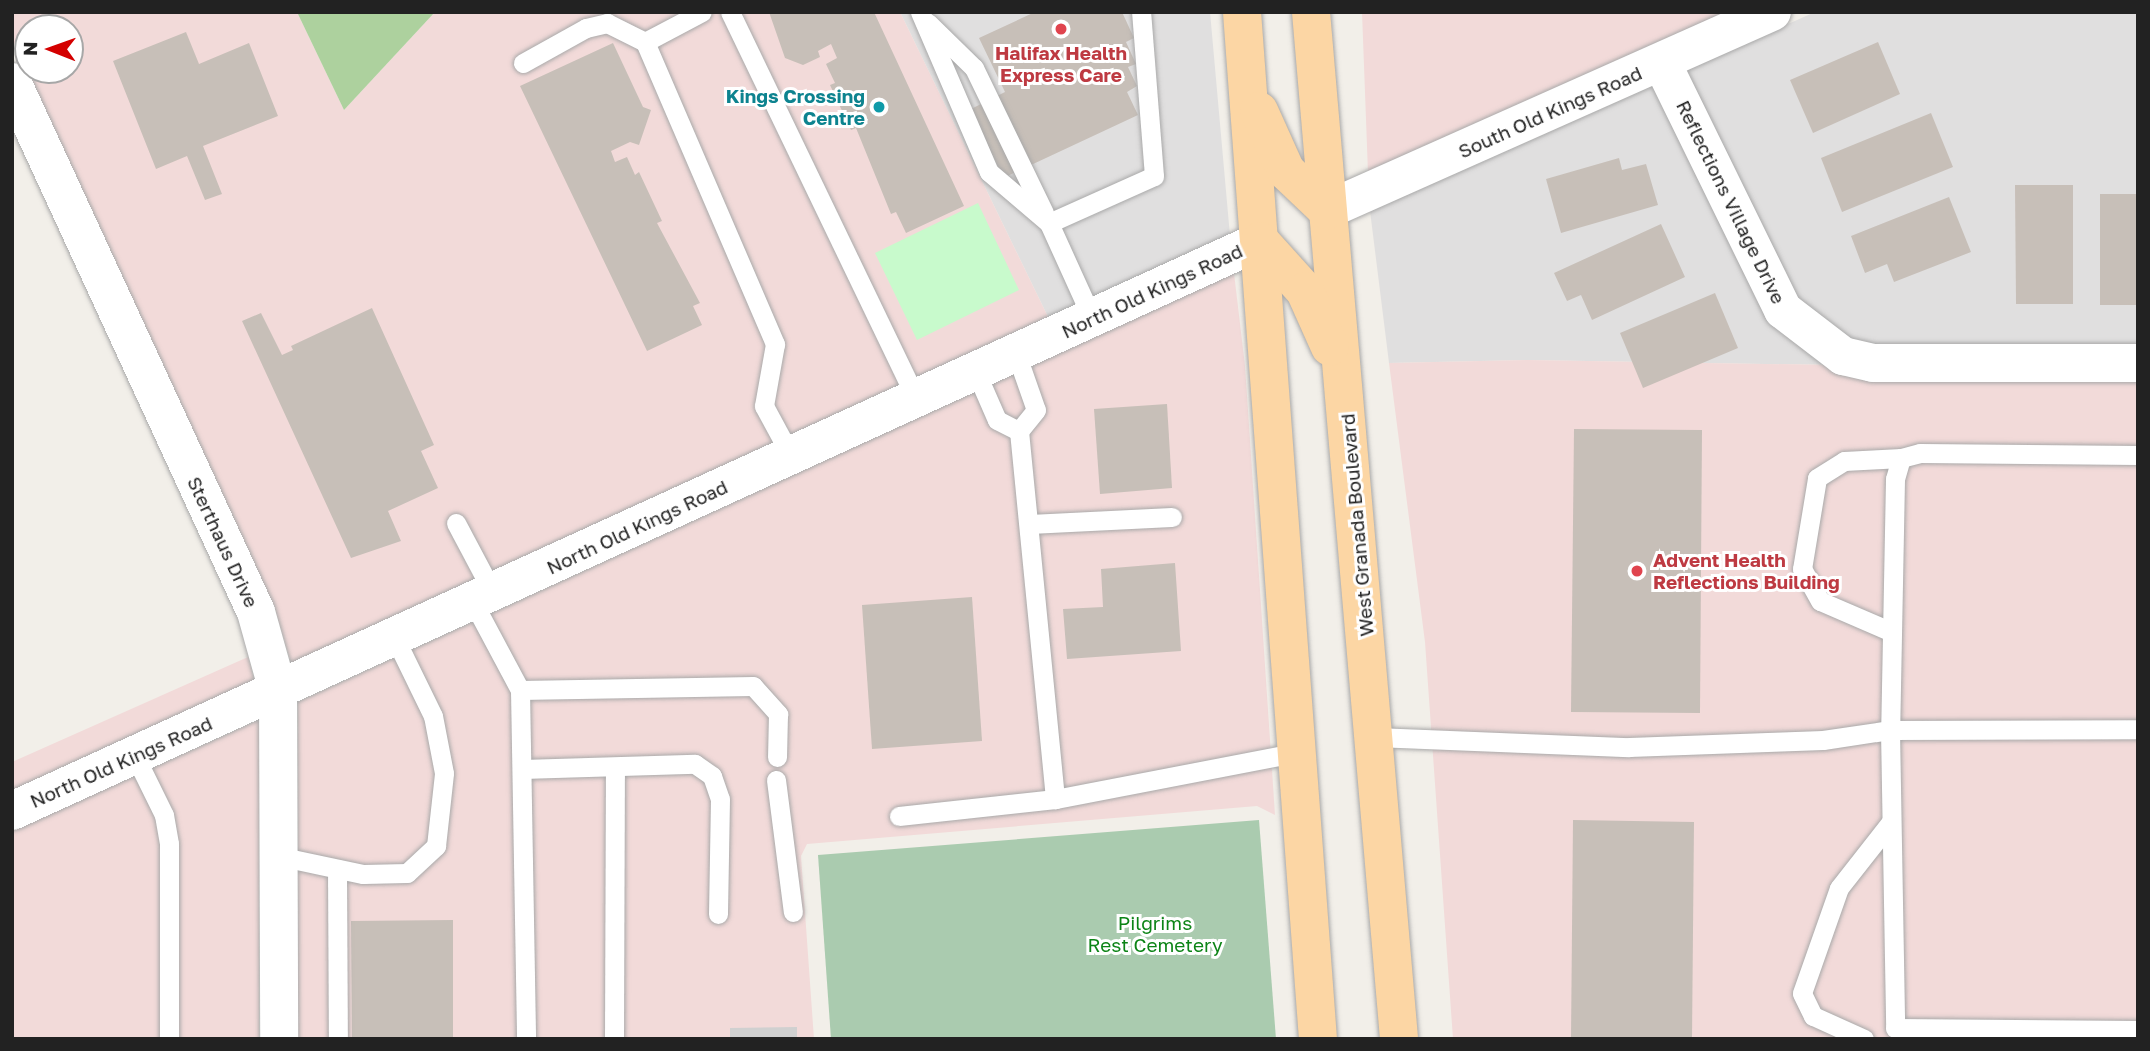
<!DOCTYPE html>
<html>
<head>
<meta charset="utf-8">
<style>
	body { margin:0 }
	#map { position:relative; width:2150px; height:1051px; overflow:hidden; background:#f2efe9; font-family:"Golos Text",sans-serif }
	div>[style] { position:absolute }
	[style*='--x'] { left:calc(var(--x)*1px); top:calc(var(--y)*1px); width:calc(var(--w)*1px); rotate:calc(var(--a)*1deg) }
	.residential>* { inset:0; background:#e0dfdf }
	.commercial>* { inset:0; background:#f2dad9 }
	.religious>* { inset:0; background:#d0d0d0 }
	.forest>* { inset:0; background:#add19e }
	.cemetery>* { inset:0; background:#aacbaf }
	.park>* { inset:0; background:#c8facc }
	.building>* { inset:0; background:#c7bfb8 }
	.roads { filter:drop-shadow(0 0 2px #a9a9a9) drop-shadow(0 0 2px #a9a9a9) }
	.lane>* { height:19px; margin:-9.5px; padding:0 9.5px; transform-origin:9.5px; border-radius:9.5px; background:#fff }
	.street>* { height:38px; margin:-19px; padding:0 19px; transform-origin:19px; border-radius:19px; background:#fff }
	.primary>* { height:38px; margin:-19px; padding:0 19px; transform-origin:19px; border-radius:19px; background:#fcd6a4 }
	.dots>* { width:19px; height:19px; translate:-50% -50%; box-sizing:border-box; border:4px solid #fff; border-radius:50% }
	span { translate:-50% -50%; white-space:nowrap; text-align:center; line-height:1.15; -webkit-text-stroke:6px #fff; paint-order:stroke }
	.health-label { font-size:19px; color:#be3a42; font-weight:700 }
	.left { translate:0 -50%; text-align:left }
	.culture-label { font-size:19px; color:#0d838f; font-weight:700 }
	.right { translate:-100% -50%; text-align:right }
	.street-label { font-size:19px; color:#222 }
	.park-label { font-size:19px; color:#0c8416 }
	.frame { position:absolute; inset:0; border:14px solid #222; pointer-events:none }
	.north { position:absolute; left:14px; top:14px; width:70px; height:70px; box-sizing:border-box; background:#fff; border:2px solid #a7a7a7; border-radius:50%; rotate:271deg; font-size:19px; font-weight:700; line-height:28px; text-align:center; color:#222 }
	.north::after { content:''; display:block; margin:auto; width:24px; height:32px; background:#d40000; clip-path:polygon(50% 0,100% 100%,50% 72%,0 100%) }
</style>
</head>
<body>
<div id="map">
	<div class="residential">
		<div style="clip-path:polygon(900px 12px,1210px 12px,1230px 236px,1049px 319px)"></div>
		<div style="clip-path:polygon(1815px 12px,2138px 12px,2138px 370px,1528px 360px,1389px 363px,1370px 211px)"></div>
	</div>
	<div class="commercial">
		<div style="clip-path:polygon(evenodd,12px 12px,297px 12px,344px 110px,435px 12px,900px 12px,1049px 319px,292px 666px,274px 606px,12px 38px,12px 12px,28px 28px,70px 28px,70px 70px,28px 70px,28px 28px)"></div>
		<div style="clip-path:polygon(1362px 12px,1730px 12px,1368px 173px)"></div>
		<div style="clip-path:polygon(1234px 273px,1245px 366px,1275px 815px,1257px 806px,807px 844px,801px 856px,814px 1039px,298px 1039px,298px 702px)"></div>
		<div style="clip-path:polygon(1528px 360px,2138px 370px,2138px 1039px,1453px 1039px,1425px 642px,1389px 363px)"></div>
		<div style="clip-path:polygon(248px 657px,255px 683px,12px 792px,12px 762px)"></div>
		<div style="clip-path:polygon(259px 720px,259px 1039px,12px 1039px,12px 831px)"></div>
	</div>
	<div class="religious">
		<div style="clip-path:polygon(797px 1027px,797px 1039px,730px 1039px,730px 1028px)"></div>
	</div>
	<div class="forest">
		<div style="clip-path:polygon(297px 12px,435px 12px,344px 110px)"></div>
	</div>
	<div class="cemetery">
		<div style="clip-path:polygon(1259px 820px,1276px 1039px,831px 1039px,818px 855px)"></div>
	</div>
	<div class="park">
		<div style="clip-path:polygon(978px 203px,1019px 290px,917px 340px,875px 253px)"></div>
	</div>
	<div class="building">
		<div style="clip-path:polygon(769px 12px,874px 12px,964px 206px,906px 233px,896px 212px,891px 214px,856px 128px,851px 130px,830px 85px,835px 83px,826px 64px,837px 58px,831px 44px,818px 51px,820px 57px,803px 65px,785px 58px)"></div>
		<div style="clip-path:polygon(1035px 12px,1122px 12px,1134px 38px,1126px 42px,1136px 64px,1128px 67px,1137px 86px,1127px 92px,1138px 115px,1003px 178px,971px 109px,1005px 92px,979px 38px)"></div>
		<div style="clip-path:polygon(186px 32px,199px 64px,249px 43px,278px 116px,203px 146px,222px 194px,205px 200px,187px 156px,156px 169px,113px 61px)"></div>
		<div style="clip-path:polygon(1878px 42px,1900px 94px,1813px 133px,1790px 80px)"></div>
		<div style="clip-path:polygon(613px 43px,643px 107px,651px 110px,639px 145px,630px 142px,611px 151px,615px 162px,627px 157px,635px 175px,639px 172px,662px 221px,657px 223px,700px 303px,693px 306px,702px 325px,647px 351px,520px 86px)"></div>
		<div style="clip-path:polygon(1931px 113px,1953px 167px,1842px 212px,1821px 158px)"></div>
		<div style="clip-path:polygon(1619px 158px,1622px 170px,1646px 164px,1658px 205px,1561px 233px,1546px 179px)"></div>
		<div style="clip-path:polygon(2015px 185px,2073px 185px,2073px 304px,2016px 304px)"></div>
		<div style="clip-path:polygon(2100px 194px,2138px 194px,2136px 305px,2100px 305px)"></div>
		<div style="clip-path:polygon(1949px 197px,1971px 252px,1894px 282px,1887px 264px,1865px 273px,1851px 236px)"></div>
		<div style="clip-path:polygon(1661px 224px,1685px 277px,1592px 320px,1581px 295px,1567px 301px,1554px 273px)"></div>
		<div style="clip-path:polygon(1715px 293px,1738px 348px,1643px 388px,1620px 333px)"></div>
		<div style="clip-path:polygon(372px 308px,434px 445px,421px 451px,438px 488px,388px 511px,401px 541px,351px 558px,242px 321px,261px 313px,282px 355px,293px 350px,291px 346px)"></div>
		<div style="clip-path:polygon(1167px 404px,1172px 488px,1100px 494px,1094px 409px)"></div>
		<div style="clip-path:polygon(1574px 429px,1702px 430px,1700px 713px,1571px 712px)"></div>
		<div style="clip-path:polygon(1175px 563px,1181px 651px,1067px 659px,1063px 609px,1103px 607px,1101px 569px)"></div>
		<div style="clip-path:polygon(972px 597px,982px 741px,872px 749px,862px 605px)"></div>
		<div style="clip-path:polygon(1573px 820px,1694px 822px,1692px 1039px,1571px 1039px)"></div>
		<div style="clip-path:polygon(453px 920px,453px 1039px,352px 1039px,351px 921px)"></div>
	</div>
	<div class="roads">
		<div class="lane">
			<div style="--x:730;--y:12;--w:429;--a:64.3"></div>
			<div style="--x:920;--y:12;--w:174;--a:66.7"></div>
			<div style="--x:989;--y:172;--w:79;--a:40.4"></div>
			<div style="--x:928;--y:23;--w:64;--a:44.4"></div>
			<div style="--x:974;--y:68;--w:161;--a:64.2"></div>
			<div style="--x:645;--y:42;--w:64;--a:-27.8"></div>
			<div style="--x:523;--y:63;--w:72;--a:-29.1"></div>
			<div style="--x:586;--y:28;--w:22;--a:-13"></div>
			<div style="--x:607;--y:23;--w:42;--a:26.6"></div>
			<div style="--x:645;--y:42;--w:329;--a:66.7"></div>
			<div style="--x:775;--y:344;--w:63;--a:100.1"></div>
			<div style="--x:764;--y:406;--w:57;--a:61.6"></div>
			<div style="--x:1092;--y:318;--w:104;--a:-114.4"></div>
			<div style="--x:1049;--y:223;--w:115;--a:-24.1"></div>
			<div style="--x:1154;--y:176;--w:165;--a:-94.5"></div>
			<div style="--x:1016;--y:353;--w:60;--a:70.7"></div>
			<div style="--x:1036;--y:410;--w:27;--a:129"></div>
			<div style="--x:1019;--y:431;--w:370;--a:84.4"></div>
			<div style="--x:1055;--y:799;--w:244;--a:-10.9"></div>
			<div style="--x:976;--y:372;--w:52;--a:66.4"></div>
			<div style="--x:997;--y:420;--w:25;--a:27"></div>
			<div style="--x:2138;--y:455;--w:218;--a:-179.5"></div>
			<div style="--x:1920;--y:453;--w:20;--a:165"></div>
			<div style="--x:1901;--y:458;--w:22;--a:106"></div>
			<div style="--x:1895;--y:479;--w:251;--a:91.1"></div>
			<div style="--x:1890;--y:730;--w:298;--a:89"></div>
			<div style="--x:1895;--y:1028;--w:243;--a:0.5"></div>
			<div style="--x:456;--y:523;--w:79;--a:62.1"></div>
			<div style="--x:1029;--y:524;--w:143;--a:-2.8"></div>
			<div style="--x:473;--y:602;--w:100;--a:61.9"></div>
			<div style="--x:520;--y:690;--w:349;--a:89"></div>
			<div style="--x:1892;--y:632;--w:78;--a:-156.7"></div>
			<div style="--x:1820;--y:601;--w:37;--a:-119"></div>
			<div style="--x:1802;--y:569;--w:92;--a:-80.6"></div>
			<div style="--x:1817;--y:478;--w:32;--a:-32"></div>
			<div style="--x:1844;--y:461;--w:57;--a:-3"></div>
			<div style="--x:520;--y:690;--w:233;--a:-1"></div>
			<div style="--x:753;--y:686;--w:38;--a:48"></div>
			<div style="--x:778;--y:714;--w:43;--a:91.3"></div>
			<div style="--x:1375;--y:737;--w:254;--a:2.3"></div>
			<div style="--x:1629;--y:747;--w:194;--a:-2.1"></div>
			<div style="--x:1823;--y:740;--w:68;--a:-8.5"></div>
			<div style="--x:1890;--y:730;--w:248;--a:-0.2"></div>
			<div style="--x:135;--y:756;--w:66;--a:63.8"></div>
			<div style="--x:164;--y:815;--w:29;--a:80"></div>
			<div style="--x:169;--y:844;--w:195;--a:90"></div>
			<div style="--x:522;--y:769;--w:173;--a:-1.7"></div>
			<div style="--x:695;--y:764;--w:21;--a:35"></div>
			<div style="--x:712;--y:776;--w:24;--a:71"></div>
			<div style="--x:720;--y:799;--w:115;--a:91"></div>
			<div style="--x:776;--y:780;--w:133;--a:82.7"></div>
			<div style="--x:899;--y:816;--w:157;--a:-6.2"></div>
			<div style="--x:278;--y:856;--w:87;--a:12"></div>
			<div style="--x:363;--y:874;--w:44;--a:-1.3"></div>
			<div style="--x:407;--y:873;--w:40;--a:-43"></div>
			<div style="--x:436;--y:846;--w:73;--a:-83.7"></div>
			<div style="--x:444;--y:773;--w:58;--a:-100.9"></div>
			<div style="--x:433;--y:716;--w:87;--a:-116"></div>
			<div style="--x:337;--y:869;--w:170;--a:89.7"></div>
			<div style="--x:614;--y:1039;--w:271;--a:-89.8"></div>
			<div style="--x:1864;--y:1039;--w:56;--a:-155.7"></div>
			<div style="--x:1813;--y:1016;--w:25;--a:-116"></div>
			<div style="--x:1802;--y:993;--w:111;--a:-70.6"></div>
			<div style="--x:1839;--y:888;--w:84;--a:-51.8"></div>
		</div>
		<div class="street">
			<div style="--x:1662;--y:63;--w:275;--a:63.9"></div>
			<div style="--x:1783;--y:310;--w:76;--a:37.5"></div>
			<div style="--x:1843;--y:356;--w:31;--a:13"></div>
			<div style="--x:1873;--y:363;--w:265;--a:0"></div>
			<div style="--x:12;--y:82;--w:583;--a:65.28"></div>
			<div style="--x:256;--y:612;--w:82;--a:74.4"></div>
			<div style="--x:278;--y:691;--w:348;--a:89.8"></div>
			<div style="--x:1327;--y:210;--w:487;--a:-24"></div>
			<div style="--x:12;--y:811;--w:1372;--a:-24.55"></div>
		</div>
		<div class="primary">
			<div style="--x:1242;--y:12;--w:1030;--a:85.77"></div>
			<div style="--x:1311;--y:12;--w:1031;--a:85.1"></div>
			<div style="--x:1259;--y:111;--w:66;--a:65.8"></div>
			<div style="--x:1286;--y:171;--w:57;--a:43.6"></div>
			<div style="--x:1260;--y:241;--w:67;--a:48"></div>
			<div style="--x:1305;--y:291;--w:61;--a:65.9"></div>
		</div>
	</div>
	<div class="dots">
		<div style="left:1061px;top:29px;background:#e0444e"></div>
		<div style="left:879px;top:107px;background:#0f9aa8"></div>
		<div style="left:1637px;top:571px;background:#e0444e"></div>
	</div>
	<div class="health-label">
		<span style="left:1061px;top:64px">Halifax Health<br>Express Care</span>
		<span class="left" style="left:1653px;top:571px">Advent Health<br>Reflections Building</span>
	</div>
	<div class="culture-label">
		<span class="right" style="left:865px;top:107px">Kings Crossing<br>Centre</span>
	</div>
	<div class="street-label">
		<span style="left:1550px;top:112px;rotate:-24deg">South Old Kings Road</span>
		<span style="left:1731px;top:202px;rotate:64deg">Reflections Village Drive</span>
		<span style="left:1152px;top:291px;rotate:-25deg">North Old Kings Road</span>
		<span style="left:1357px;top:525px;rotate:-95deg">West Granada Boulevard</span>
		<span style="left:637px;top:527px;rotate:-25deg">North Old Kings Road</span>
		<span style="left:223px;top:542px;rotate:65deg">Sterthaus Drive</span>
		<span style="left:121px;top:762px;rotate:-24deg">North Old Kings Road</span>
	</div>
	<div class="park-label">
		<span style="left:1155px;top:934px">Pilgrims<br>Rest Cemetery</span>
	</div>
	<div class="frame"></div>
	<div class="north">N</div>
</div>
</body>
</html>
